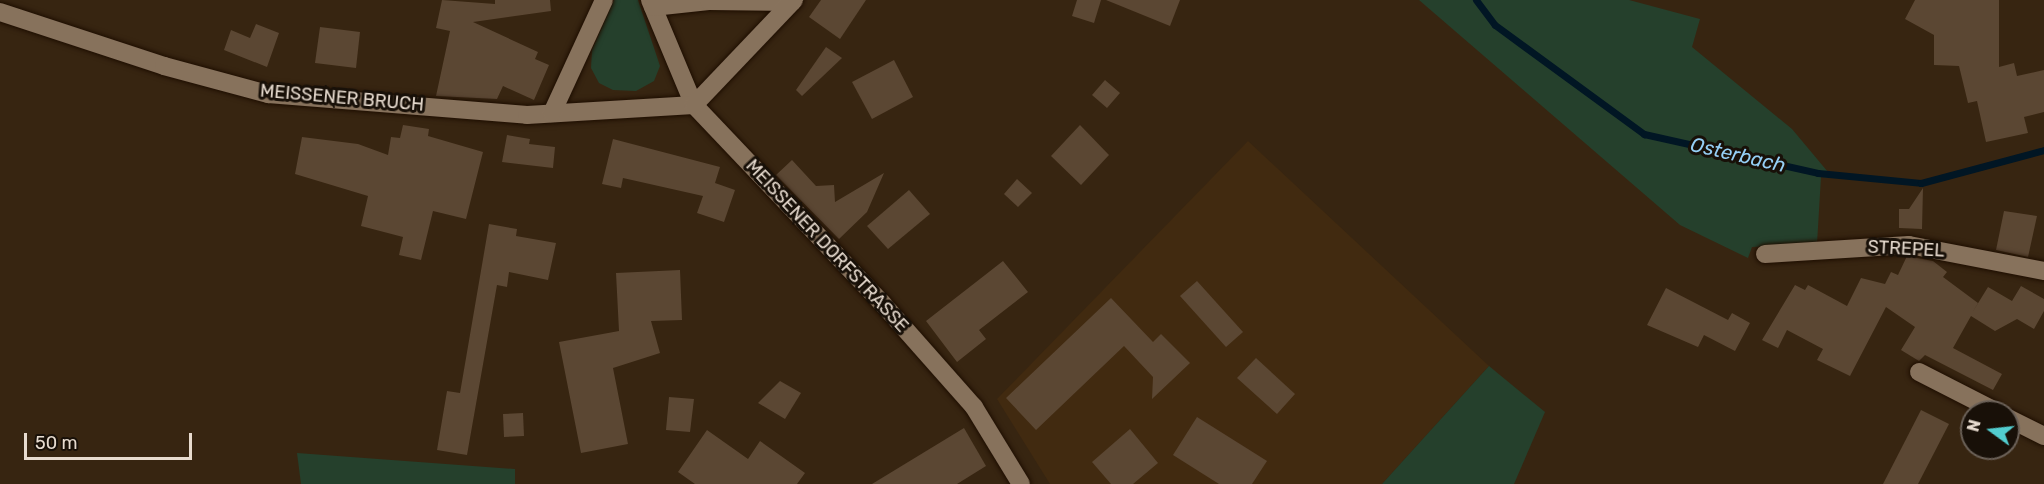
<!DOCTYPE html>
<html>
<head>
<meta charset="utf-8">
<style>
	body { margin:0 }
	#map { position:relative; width:2044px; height:484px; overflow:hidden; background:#372511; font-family:Rubik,sans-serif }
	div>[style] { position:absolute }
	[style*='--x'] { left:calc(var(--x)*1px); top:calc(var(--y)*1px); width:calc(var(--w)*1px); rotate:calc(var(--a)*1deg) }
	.built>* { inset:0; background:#412a10 }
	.green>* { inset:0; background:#25402c }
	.stream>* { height:7px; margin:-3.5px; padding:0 3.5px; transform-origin:3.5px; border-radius:3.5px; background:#011624 }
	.building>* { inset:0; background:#5b4733 }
	.roads { filter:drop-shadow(0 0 2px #1e0e00) drop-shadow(0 0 2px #1e0e00) }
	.minor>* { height:18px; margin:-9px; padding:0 9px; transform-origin:9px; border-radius:9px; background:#87725c }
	span { translate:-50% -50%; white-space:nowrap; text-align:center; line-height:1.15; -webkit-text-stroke:6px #181008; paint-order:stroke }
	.street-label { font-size:18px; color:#e7dbcf }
	.water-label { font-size:20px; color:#95cff5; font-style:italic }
	.north { position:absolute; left:1960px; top:400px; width:60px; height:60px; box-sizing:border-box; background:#181008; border:2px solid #6b6158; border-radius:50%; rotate:285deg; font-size:16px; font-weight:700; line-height:24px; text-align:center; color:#e7dbcf }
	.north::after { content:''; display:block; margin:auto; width:21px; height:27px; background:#52cdcf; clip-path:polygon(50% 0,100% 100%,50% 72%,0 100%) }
	.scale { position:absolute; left:24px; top:433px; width:168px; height:27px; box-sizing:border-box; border:3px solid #e7dbcf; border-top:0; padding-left:8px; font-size:18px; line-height:21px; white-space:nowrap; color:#e7dbcf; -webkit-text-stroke:4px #181008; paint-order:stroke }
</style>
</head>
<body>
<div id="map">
	<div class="built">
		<div style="clip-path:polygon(1248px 141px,1489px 366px,1382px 484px,1050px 484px,997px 399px)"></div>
	</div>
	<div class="green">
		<div style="clip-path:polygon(614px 0,638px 0,660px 66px,654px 81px,636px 91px,613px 90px,599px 83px,591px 68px,592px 50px)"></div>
		<div style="clip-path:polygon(1419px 0,1629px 0,1700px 19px,1692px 47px,1792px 129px,1833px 178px,1821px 177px,1817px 244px,1752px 247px,1748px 258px,1680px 225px)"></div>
		<div style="clip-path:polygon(1489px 366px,1545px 412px,1514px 484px,1382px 484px)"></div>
		<div style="clip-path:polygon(297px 453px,515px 469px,515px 484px,301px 484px)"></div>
	</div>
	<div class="stream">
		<div style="--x:1476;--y:0;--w:31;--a:53"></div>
		<div style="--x:1495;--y:25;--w:185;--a:36.2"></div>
		<div style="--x:1644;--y:134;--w:178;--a:12.6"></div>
		<div style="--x:1818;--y:173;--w:103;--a:5.5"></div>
		<div style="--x:1921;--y:183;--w:127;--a:-15"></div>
	</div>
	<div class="building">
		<div style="clip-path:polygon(442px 0,495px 4px,495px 0,550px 0,551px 11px,473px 22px,538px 52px,535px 59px,549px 65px,534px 100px,503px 86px,497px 99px,436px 96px,450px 31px,436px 28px)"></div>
		<div style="clip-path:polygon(821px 0,866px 0,840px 39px,809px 17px)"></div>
		<div style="clip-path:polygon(1077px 0,1101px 0,1094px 23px,1072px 16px)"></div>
		<div style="clip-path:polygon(1106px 0,1180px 0,1170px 26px)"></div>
		<div style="clip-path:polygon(1915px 0,1999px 0,1999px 67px,2014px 63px,2017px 76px,2044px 70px,2044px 112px,2024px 117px,2028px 133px,1986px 142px,1977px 101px,1968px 103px,1959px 66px,1934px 65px,1934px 35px,1905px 19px)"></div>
		<div style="clip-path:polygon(256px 24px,279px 33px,267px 67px,224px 50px,231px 30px,250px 38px)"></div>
		<div style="clip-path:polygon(320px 27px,360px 32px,356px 68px,315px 63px)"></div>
		<div style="clip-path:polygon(826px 47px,842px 58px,802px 96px,796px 90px)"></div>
		<div style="clip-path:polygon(894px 60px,913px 97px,872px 119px,852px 82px)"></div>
		<div style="clip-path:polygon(1105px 80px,1120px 93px,1107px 108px,1092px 95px)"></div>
		<div style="clip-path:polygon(403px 125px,429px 129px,428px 136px,483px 152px,466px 219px,433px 211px,421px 260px,399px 255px,403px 237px,361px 226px,368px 196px,295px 174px,302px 137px,358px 144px,388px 155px,391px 137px,400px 138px)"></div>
		<div style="clip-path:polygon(1080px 125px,1109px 155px,1081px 185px,1051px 156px)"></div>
		<div style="clip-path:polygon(507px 135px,530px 139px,529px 144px,555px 147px,553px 168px,502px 162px)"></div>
		<div style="clip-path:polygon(613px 139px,720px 167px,715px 183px,735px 190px,724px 222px,697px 213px,703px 196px,623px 178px,621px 188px,602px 184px)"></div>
		<div style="clip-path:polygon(792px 160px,816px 186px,834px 185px,835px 202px,884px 173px,867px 212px,839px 239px,776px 175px)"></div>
		<div style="clip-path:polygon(1017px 179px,1032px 193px,1018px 207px,1004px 194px)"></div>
		<div style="clip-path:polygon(1923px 188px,1922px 229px,1899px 228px,1899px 209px,1909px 209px)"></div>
		<div style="clip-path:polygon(909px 190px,930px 214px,888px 249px,867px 226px)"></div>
		<div style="clip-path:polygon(2004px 211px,2037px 216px,2028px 257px,1996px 250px)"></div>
		<div style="clip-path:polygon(489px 224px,517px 229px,516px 236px,556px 243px,548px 280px,509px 272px,507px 287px,497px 285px,467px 455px,437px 450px,447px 391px,460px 393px)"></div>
		<div style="clip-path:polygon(1907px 256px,1933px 261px,1947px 272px,1943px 277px,1978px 303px,1972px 313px,1988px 287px,2012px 301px,2021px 286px,2044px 299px,2044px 311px,2034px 329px,2017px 319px,1995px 331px,1971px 316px,1953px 348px,2002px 374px,1993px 390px,1925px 355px,1919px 361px,1901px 350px,1915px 327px,1886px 307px,1850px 376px,1817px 360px,1823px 349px,1787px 330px,1778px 348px,1762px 340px,1795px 285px,1805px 290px,1808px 285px,1847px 306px,1861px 278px,1885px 284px,1891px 272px,1898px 275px)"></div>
		<div style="clip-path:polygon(1003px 261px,1028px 292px,979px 330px,986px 339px,957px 362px,926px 321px)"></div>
		<div style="clip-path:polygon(680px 270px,682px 320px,651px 321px,660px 353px,613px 368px,628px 444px,581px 453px,559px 342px,619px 331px,616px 273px)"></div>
		<div style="clip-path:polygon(1197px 281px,1243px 332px,1226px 347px,1180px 296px)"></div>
		<div style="clip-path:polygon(1666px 288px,1728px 320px,1732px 313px,1750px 323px,1735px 351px,1704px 335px,1698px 347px,1647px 325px)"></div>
		<div style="clip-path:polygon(1111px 298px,1153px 342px,1161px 334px,1190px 363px,1152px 399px,1153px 377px,1124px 346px,1036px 430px,1006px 398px)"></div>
		<div style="clip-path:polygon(1256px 358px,1295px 394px,1277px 414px,1237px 378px)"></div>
		<div style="clip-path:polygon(780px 381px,801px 393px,785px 419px,758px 403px)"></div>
		<div style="clip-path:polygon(669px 397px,694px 399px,690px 432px,666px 430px)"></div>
		<div style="clip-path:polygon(1921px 410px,1949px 424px,1918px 484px,1883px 484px)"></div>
		<div style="clip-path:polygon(523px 413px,524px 436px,504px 437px,503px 414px)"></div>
		<div style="clip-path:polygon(1197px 417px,1267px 461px,1252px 484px,1219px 484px,1173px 455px)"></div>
		<div style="clip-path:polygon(964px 428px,986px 466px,957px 484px,872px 484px)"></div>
		<div style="clip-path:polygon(1130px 429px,1158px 463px,1133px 484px,1111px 484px,1092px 462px)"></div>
		<div style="clip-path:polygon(707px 430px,748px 459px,760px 441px,805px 473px,797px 484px,695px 484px,678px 472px)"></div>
	</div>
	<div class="roads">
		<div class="minor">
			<div style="--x:650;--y:0;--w:114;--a:67.3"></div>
			<div style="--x:694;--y:105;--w:273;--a:46.5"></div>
			<div style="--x:882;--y:303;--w:139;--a:48.5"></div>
			<div style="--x:974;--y:407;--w:90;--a:58.6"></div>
			<div style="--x:653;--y:7;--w:56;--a:-6.1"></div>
			<div style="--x:709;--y:1;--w:83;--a:0.7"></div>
			<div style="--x:0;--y:12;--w:173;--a:18.2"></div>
			<div style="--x:164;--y:66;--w:108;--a:15.1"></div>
			<div style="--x:268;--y:94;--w:260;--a:4.6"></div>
			<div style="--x:527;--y:115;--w:167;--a:-3.4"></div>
			<div style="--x:694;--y:105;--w:145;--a:-46.4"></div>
			<div style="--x:552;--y:113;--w:124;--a:-65.3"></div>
			<div style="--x:1765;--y:254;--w:144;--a:-3.6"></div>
			<div style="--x:1909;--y:245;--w:137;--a:10.9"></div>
			<div style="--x:1919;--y:372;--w:88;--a:27.1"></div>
			<div style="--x:2008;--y:418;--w:40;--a:26.6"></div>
		</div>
	</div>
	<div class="street-label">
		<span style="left:342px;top:98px;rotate:5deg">MEISSENER BRUCH</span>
		<span style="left:827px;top:246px;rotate:47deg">MEISSENER DORFSTRASSE</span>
		<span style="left:1906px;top:249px;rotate:3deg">STREPEL</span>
	</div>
	<div class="water-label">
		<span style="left:1738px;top:155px;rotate:13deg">Osterbach</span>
	</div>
	<div class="north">N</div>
	<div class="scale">50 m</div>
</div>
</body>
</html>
